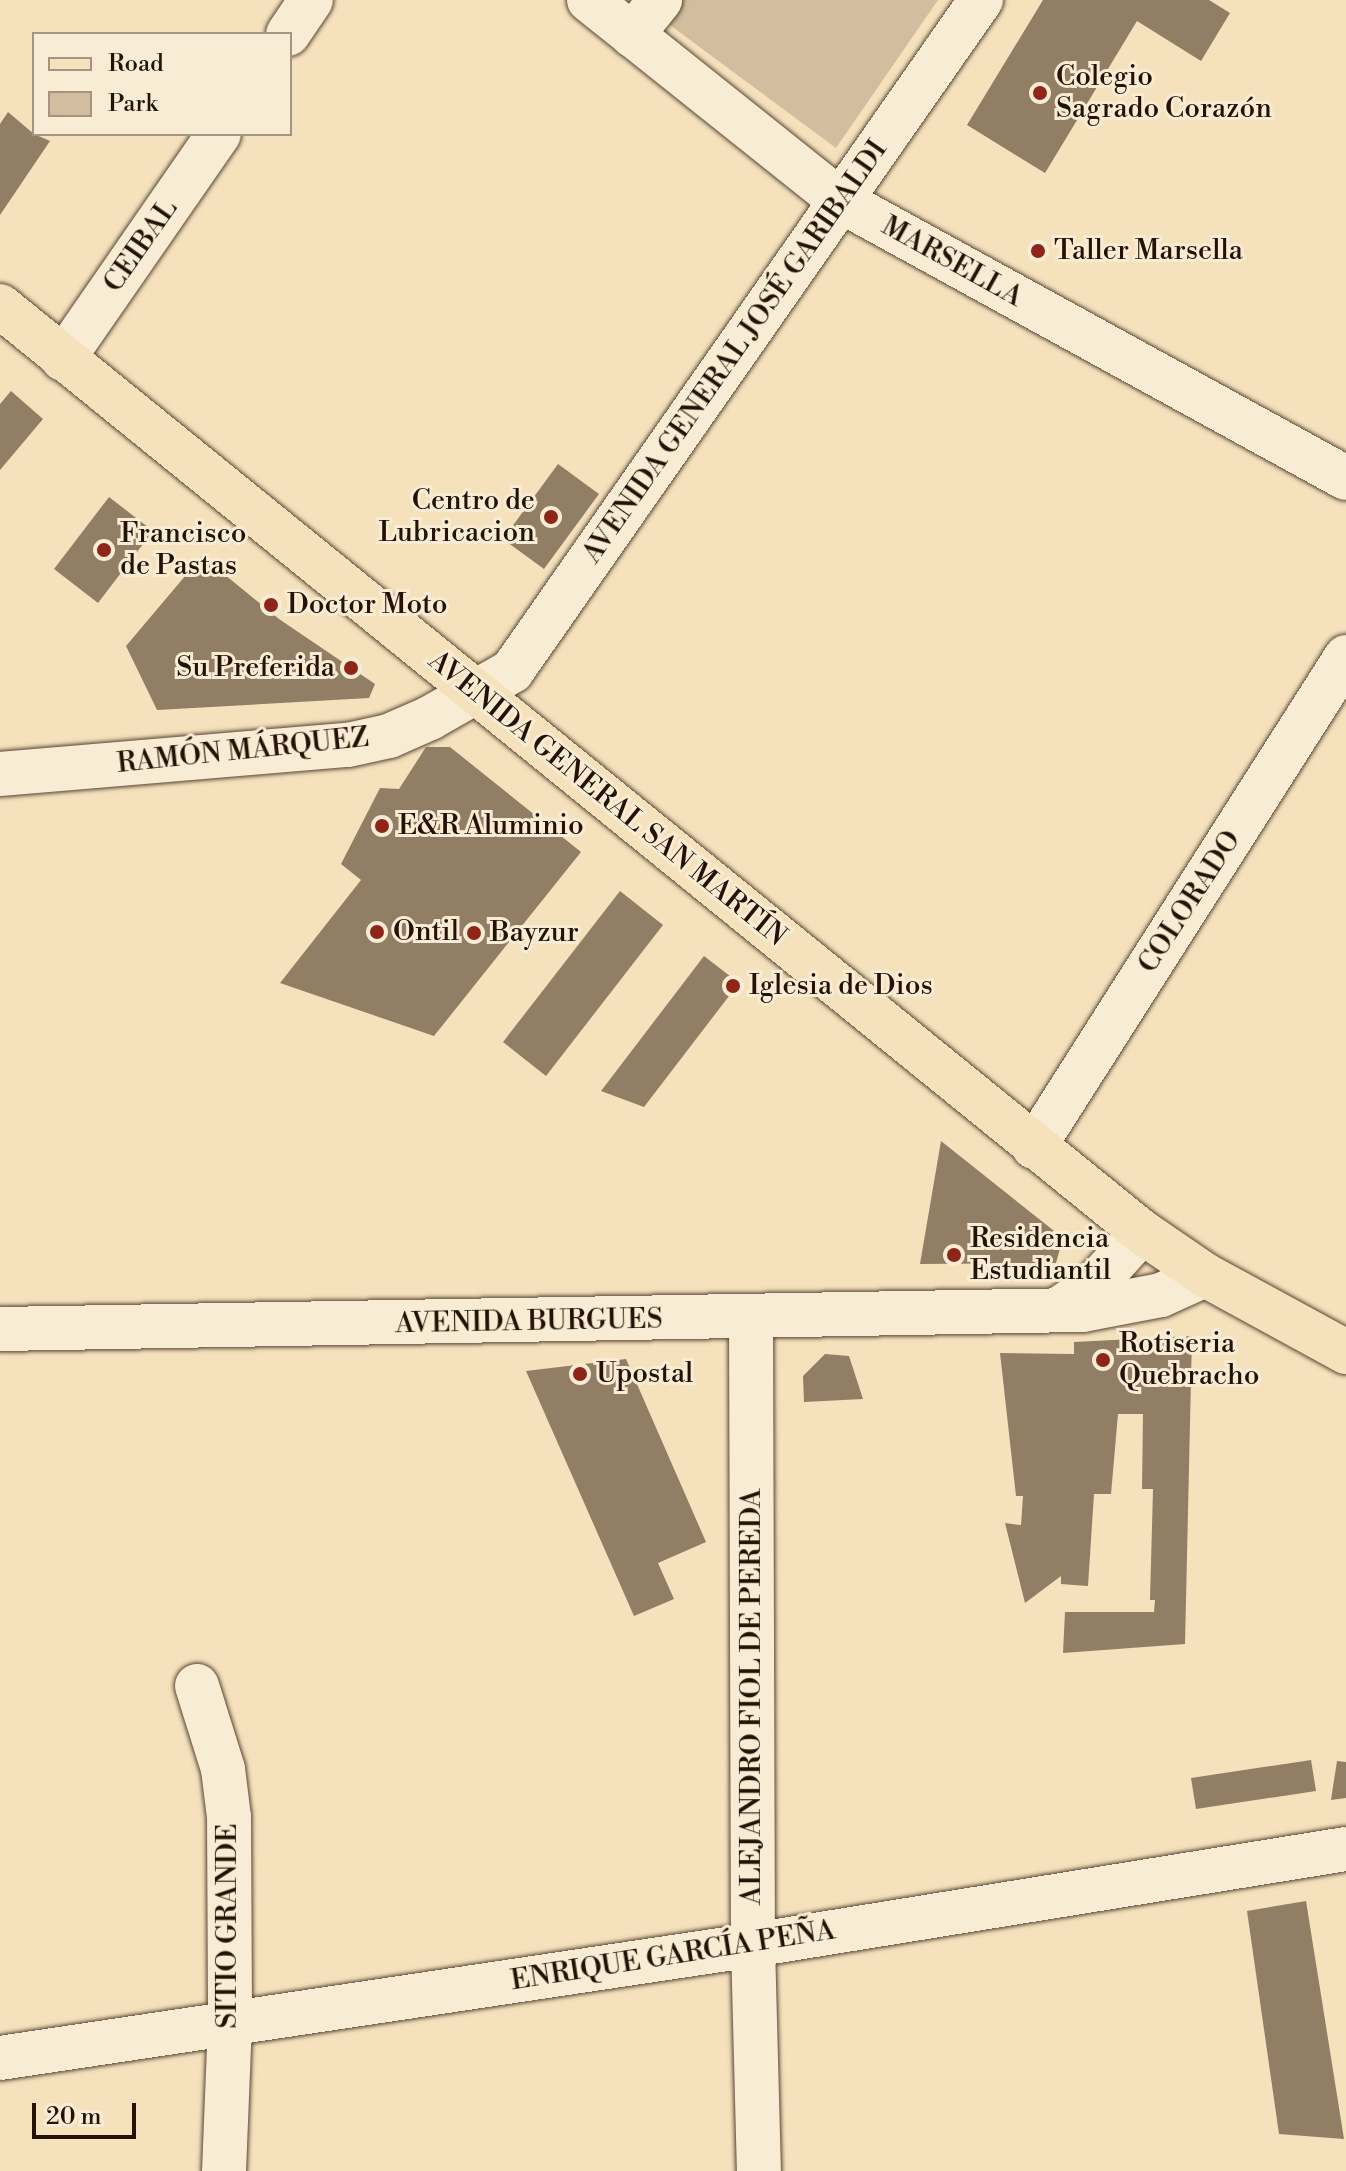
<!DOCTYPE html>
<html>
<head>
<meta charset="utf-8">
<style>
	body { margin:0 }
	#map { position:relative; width:1346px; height:2171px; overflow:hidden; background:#f6e1bd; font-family:"Libre Bodoni",serif }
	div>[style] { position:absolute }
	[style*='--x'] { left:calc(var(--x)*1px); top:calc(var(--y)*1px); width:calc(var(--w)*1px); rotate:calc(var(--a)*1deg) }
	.green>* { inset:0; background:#d2be9e }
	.building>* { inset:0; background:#917e65 }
	.roads { filter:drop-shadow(0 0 2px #584633) drop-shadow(0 0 2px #584633) }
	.minor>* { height:44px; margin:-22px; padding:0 22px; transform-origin:22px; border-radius:22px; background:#f9ecd4 }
	.major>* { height:44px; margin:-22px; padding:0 22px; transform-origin:22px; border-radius:22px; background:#f6e1bd }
	.dots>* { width:22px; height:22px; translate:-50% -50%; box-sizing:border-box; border:4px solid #f9ecd4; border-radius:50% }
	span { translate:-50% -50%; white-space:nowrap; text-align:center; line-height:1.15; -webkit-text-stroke:6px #f9ecd4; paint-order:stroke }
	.poi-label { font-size:28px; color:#231205 }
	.left { translate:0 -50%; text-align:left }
	.right { translate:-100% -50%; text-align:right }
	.street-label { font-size:28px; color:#231205 }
	.legend { position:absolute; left:32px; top:32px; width:260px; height:104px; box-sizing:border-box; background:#f9ecd4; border:2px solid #a39581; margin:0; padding:10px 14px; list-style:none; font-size:24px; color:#231205 }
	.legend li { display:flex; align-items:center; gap:16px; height:40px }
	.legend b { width:40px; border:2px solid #a39581 }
	.scale { position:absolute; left:32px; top:2103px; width:104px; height:36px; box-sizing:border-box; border:4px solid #231205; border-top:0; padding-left:10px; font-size:24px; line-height:28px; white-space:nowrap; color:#231205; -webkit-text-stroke:6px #f9ecd4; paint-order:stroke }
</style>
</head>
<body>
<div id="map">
	<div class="green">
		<div style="clip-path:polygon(636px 0,938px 0,836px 148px)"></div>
	</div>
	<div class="building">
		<div style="clip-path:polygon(1043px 0,1209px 0,1230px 13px,1201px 61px,1137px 21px,1045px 173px,967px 125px)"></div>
		<div style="clip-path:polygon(8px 112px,34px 134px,50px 141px,0 215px,0 124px)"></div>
		<div style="clip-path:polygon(11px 391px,43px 419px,0 470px,0 404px)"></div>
		<div style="clip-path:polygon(558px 464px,599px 494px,544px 569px,503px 539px)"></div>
		<div style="clip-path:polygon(109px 497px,153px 531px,98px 603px,54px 569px)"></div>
		<div style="clip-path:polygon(202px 556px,279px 619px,375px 684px,369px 698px,157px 710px,126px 646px)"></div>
		<div style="clip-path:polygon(426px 747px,450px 747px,581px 852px,434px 1036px,280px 983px,361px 880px,341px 864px,380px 788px,399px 789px)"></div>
		<div style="clip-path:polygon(620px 891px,663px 925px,546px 1076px,503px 1042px)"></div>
		<div style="clip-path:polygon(704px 956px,739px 983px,644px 1107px,601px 1091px)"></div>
		<div style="clip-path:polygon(941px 1141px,1063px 1238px,1056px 1263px,920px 1264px)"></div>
		<div style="clip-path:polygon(1192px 1336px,1185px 1644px,1063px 1653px,1065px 1612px,1154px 1612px,1155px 1600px,1150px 1600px,1153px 1489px,1142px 1489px,1143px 1414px,1118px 1414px,1111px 1494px,1094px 1494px,1088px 1586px,1061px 1584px,1061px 1576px,1025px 1603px,1005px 1523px,1021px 1525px,1023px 1496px,1016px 1496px,1000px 1353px,1074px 1354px,1074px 1342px)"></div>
		<div style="clip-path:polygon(825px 1354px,849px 1356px,863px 1399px,804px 1402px,803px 1376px)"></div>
		<div style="clip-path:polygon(626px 1359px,706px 1542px,658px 1563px,674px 1599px,634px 1616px,526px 1371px)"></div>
		<div style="clip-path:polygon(1311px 1760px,1316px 1791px,1196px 1809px,1191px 1778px)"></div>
		<div style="clip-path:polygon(1337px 1761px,1346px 1762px,1346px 1798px,1331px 1800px)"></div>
		<div style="clip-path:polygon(1306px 1901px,1344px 2139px,1279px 2134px,1247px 1911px)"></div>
	</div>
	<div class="roads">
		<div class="minor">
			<div style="--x:589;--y:0;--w:322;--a:38.6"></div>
			<div style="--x:841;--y:201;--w:576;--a:28.75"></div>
			<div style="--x:288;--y:34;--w:41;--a:-55.9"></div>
			<div style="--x:632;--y:35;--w:45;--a:-51.3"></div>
			<div style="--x:63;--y:359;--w:274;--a:-55.3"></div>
			<div style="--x:0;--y:774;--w:349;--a:-4.8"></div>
			<div style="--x:348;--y:745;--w:42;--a:-12.4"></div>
			<div style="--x:389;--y:736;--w:45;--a:-23.7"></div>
			<div style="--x:430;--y:718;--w:95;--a:-29.8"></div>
			<div style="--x:512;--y:671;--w:819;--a:-55.05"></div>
			<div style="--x:1034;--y:1147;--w:581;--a:-57.51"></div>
			<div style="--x:1059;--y:1309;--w:44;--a:-34.8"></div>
			<div style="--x:1095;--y:1284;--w:70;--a:-47.9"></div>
			<div style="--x:751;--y:1319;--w:626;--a:89.82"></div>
			<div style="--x:753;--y:1945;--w:226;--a:88.5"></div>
			<div style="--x:0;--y:1329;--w:1083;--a:-1.01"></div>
			<div style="--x:1083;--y:1310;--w:79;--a:-10.9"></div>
			<div style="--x:1161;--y:1295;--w:48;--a:-24.4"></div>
			<div style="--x:197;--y:1686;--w:87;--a:72.6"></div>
			<div style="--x:223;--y:1769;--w:48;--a:82.9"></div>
			<div style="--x:229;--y:1817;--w:205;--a:89.7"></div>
			<div style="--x:230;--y:2022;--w:149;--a:92.3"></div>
			<div style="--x:0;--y:2058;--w:761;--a:-8.53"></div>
			<div style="--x:753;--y:1945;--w:601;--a:-9.2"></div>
		</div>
		<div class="major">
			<div style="--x:0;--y:306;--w:1470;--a:39.04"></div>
			<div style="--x:1142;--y:1232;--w:76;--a:34.3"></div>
			<div style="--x:1205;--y:1275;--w:161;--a:28.6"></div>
		</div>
	</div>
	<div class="dots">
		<div style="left:1040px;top:93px;background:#8f2418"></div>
		<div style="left:1038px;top:251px;background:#8f2418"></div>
		<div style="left:551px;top:517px;background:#8f2418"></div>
		<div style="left:104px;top:550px;background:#8f2418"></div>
		<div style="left:271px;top:605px;background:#8f2418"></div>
		<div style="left:351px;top:668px;background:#8f2418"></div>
		<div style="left:382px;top:826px;background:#8f2418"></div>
		<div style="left:377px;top:932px;background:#8f2418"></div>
		<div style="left:474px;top:933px;background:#8f2418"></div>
		<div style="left:733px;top:986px;background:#8f2418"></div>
		<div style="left:954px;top:1255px;background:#8f2418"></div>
		<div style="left:1103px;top:1360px;background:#8f2418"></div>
		<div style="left:580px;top:1374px;background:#8f2418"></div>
	</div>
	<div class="poi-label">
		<span class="left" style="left:1056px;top:93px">Colegio<br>Sagrado Corazón</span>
		<span class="left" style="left:1054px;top:251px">Taller Marsella</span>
		<span class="right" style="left:535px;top:517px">Centro de<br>Lubricacion</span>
		<span class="left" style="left:120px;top:550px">Francisco<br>de Pastas</span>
		<span class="left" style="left:287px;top:605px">Doctor Moto</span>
		<span class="right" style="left:335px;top:668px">Su Preferida</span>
		<span class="left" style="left:398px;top:826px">E&amp;R Aluminio</span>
		<span class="left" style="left:393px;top:932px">Ontil</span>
		<span class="left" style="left:490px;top:933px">Bayzur</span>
		<span class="left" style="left:749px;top:986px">Iglesia de Dios</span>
		<span class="left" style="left:970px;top:1255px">Residencia<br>Estudiantil</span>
		<span class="left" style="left:1119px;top:1360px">Rotiseria<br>Quebracho</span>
		<span class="left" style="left:596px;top:1374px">Upostal</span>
	</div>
	<div class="street-label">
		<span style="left:141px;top:246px;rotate:-55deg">CEIBAL</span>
		<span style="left:952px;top:262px;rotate:29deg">MARSELLA</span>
		<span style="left:735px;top:352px;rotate:-55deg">AVENIDA GENERAL JOSÉ GARIBALDI</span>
		<span style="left:243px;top:751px;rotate:-6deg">RAMÓN MÁRQUEZ</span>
		<span style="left:607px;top:799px;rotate:39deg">AVENIDA GENERAL SAN MARTÍN</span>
		<span style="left:1190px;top:902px;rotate:-57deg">COLORADO</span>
		<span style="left:529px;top:1322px;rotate:-1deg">AVENIDA BURGUES</span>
		<span style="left:752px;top:1697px;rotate:-90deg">ALEJANDRO FIOL DE PEREDA</span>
		<span style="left:228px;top:1926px;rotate:-90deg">SITIO GRANDE</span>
		<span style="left:673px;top:1956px;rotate:-9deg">ENRIQUE GARCÍA PEÑA</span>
	</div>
	<ul class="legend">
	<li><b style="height:10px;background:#f6e1bd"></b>Road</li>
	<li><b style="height:22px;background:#d2be9e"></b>Park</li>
	</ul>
	<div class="scale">20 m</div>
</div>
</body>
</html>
